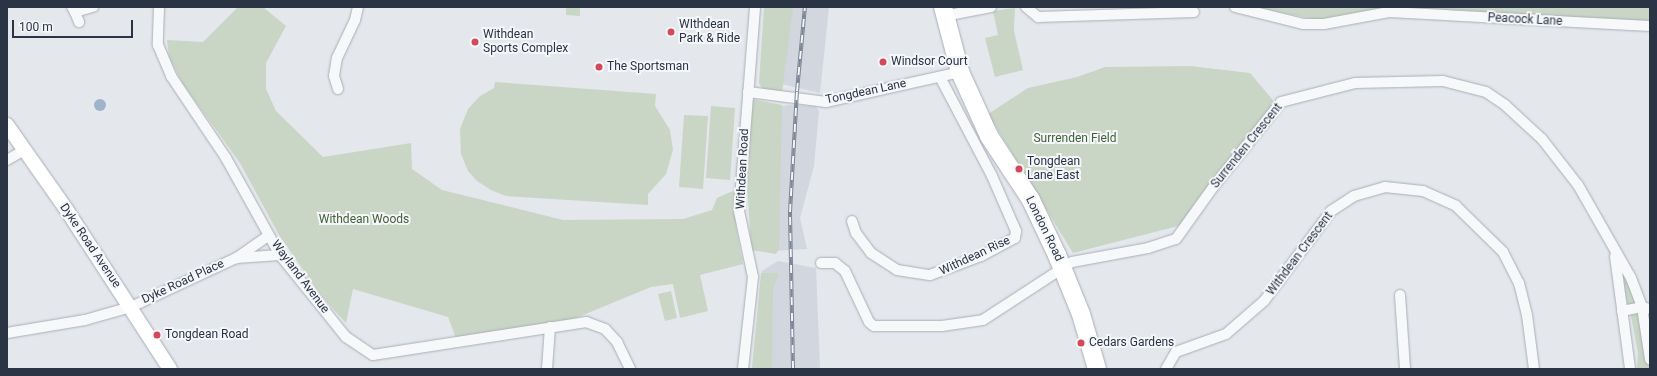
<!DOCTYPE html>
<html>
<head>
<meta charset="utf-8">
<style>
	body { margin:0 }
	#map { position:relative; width:1657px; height:376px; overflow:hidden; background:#e4e7ec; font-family:Roboto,sans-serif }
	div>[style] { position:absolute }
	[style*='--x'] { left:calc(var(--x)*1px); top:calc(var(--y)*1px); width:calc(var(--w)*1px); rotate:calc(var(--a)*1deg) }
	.built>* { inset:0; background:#d2d6de }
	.green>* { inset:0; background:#c9d6c5 }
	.water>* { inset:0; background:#9fb4cc }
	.round { border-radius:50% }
	.roads { filter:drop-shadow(0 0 1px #a9aeb7) drop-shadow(0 0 1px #a9aeb7) }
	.street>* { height:10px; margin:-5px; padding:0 5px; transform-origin:5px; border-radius:5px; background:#f7f8fa }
	.secondary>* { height:14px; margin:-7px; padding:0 7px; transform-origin:7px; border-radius:7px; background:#fff }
	.highway>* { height:18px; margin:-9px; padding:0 9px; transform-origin:9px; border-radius:9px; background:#fff }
	.rail>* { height:4px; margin-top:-2px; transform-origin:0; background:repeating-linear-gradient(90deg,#f4f6f9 0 8px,#7d8696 0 16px); box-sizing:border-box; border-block:1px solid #7d8696 }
	.dots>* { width:11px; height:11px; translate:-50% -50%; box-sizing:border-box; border:2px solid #f4f6f9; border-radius:50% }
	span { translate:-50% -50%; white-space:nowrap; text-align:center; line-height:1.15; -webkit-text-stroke:4px #f4f6f9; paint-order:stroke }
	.street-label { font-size:12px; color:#2b3445 }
	.poi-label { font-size:12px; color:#2b3445 }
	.left { translate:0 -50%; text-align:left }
	.park-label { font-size:12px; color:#3f6138 }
	.frame { position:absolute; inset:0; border:8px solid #2b3445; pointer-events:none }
	.scale { position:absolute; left:12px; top:20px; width:121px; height:18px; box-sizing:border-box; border:2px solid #2b3445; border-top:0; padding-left:5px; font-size:12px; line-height:14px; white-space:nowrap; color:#2b3445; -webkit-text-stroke:3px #f4f6f9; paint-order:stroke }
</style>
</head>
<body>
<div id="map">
	<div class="built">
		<div style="clip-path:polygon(786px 7px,829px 7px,820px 93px,777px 83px)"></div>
		<div style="clip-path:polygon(788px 105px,815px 106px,819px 111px,814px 166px,800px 218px,807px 249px,775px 251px,779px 107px)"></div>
		<div style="clip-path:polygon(778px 261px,816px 268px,820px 369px,752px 369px,762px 271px)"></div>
	</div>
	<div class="green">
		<div style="clip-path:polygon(238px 7px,263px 7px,286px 26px,266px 63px,266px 89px,276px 111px,323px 157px,411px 143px,412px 169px,442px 190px,563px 220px,683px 219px,712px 210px,717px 198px,735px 190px,736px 227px,743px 264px,700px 275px,708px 311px,680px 318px,673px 284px,651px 287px,571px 320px,456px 338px,448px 317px,353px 289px,346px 323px,322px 297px,279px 235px,240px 163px,183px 84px,169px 57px,167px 40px,203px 42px)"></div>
		<div style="clip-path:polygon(566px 7px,580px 7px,580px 16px,566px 15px)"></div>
		<div style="clip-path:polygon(764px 7px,793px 7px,782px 93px,764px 91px,759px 83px)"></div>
		<div style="clip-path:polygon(1254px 7px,1650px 7px,1650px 24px,1401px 10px,1323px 21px)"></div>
		<div style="clip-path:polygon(1015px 8px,1014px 31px,1023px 70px,995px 77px,985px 38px,998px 35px,993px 11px)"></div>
		<div style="clip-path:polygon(1190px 66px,1250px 73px,1277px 105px,1182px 225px,1073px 253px,988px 114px,1028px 88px,1077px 77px,1105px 67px)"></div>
		<div style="clip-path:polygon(495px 82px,656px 94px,655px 106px,670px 130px,673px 150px,666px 174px,648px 194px,648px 205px,506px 196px,491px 190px,477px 181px,468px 171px,461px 154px,460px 129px,468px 109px,480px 96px,494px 88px)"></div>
		<div style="clip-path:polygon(751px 99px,782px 105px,779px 249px,776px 254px,751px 250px,747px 180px)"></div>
		<div style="clip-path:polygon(711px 106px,735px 108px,730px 180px,706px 178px)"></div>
		<div style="clip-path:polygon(684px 115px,708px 116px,703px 189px,679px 187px)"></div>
		<div style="clip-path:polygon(1615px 254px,1641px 308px,1650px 369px,1637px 369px,1638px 353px,1631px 316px)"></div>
		<div style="clip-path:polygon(761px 273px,779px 273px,773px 290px,772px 369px,752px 369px)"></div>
		<div style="clip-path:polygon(671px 291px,677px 318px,665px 321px,658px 294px)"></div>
	</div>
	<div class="water">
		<div class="round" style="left:94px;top:99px;width:12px;height:12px"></div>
	</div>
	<div class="roads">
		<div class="street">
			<div style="--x:72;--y:7;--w:6;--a:59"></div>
			<div style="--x:75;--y:12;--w:19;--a:-16"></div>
			<div style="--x:159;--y:7;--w:38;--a:92"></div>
			<div style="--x:158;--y:45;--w:34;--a:67"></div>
			<div style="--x:171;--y:76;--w:99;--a:56.1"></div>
			<div style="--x:226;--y:158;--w:111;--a:60.9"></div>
			<div style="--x:280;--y:255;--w:105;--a:51.2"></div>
			<div style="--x:346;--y:337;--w:32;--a:34"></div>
			<div style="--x:373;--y:355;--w:216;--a:-8.8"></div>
			<div style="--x:586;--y:322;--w:20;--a:20"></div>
			<div style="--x:605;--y:329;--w:18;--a:47"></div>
			<div style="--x:617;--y:342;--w:30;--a:64"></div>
			<div style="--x:1026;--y:7;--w:16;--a:40"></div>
			<div style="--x:1038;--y:17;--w:156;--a:-1.8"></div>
			<div style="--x:1235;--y:7;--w:70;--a:14"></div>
			<div style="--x:1303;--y:24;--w:21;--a:0"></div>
			<div style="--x:1324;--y:24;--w:66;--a:-10.5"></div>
			<div style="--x:1389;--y:12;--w:261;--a:3.1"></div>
			<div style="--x:75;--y:12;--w:11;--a:68"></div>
			<div style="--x:944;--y:16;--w:48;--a:-10.8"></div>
			<div style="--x:338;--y:89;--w:14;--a:-107"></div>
			<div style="--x:334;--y:76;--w:18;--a:-81"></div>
			<div style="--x:337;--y:58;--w:42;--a:-64.7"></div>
			<div style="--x:355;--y:20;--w:13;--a:-77"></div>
			<div style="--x:748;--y:92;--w:79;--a:7.3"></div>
			<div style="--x:826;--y:102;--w:137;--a:-12.6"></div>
			<div style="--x:7;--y:160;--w:20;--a:-30"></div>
			<div style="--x:852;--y:221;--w:13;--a:72"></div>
			<div style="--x:856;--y:233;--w:25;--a:53"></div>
			<div style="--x:871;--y:253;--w:31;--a:33"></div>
			<div style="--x:897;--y:270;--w:33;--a:9"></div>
			<div style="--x:930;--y:275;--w:54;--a:-20.4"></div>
			<div style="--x:981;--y:256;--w:38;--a:-28"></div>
			<div style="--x:1015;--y:238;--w:7;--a:-82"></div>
			<div style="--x:1016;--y:231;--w:60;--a:-113.6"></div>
			<div style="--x:992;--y:176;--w:112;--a:-117.7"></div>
			<div style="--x:268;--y:236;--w:39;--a:145"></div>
			<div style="--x:236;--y:258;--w:44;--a:-3.9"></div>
			<div style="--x:1615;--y:256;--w:114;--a:82.4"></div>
			<div style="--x:821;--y:263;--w:14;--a:0"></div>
			<div style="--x:835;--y:263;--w:13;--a:39"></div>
			<div style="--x:845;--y:271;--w:56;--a:64.8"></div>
			<div style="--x:869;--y:322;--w:6;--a:39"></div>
			<div style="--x:874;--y:326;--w:68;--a:0"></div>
			<div style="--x:942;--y:326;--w:41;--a:-8.3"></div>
			<div style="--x:983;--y:320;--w:106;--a:-33.1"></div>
			<div style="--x:1072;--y:262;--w:77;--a:-10.4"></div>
			<div style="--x:1148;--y:248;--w:29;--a:-18"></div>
			<div style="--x:1176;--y:239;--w:65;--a:-54.4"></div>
			<div style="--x:1214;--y:186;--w:107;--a:-51.4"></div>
			<div style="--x:1281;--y:102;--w:76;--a:-14.4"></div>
			<div style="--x:1355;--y:83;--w:88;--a:-1.3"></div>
			<div style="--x:1443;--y:81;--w:44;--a:14.3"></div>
			<div style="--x:1486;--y:92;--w:23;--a:34"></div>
			<div style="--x:1505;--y:105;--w:50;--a:42.6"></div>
			<div style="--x:1542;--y:139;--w:58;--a:52"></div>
			<div style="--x:1578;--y:185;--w:107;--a:60.3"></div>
			<div style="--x:1631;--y:278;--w:31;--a:69"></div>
			<div style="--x:1642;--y:307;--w:53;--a:81.3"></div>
			<div style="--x:1400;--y:295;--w:74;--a:86.1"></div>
			<div style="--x:1622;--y:311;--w:20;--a:-11"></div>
			<div style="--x:1642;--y:307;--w:8;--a:14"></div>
			<div style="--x:7;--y:333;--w:79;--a:-9.5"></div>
			<div style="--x:85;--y:320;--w:48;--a:-15.8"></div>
			<div style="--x:131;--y:307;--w:116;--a:-25"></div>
			<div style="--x:547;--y:369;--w:42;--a:-85.9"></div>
			<div style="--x:743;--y:369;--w:93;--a:-83.8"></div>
			<div style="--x:753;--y:277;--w:67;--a:-102"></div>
			<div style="--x:739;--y:211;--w:205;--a:-85.5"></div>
			<div style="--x:1166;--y:369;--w:20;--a:-60"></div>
			<div style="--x:1176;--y:352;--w:53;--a:-19.8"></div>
			<div style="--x:1226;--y:334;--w:50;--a:-41"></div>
			<div style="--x:1264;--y:301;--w:112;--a:-53.3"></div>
			<div style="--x:1331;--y:211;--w:27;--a:-33"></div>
			<div style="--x:1354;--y:196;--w:32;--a:-16"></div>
			<div style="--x:1385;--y:187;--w:38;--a:6"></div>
			<div style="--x:1423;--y:191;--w:36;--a:24"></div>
			<div style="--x:1456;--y:206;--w:66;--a:44.4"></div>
			<div style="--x:1503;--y:252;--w:35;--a:63"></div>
			<div style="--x:1519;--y:283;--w:33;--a:76"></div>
			<div style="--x:1527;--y:315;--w:54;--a:82.6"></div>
		</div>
		<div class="secondary">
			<div style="--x:7;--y:125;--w:103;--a:54.9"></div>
			<div style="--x:66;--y:209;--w:191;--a:57"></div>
		</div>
		<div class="highway">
			<div style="--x:943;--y:7;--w:67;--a:75.3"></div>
			<div style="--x:960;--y:72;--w:70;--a:65.6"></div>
			<div style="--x:989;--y:136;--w:77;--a:56.7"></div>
			<div style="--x:1031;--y:200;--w:61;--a:64.7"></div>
			<div style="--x:1057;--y:255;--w:64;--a:67.9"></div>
			<div style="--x:1081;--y:314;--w:57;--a:73.8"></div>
		</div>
	</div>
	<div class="rail">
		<div style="--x:793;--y:369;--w:157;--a:-91.1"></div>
		<div style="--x:790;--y:212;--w:121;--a:-86.7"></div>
		<div style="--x:797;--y:91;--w:84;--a:-84.6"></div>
	</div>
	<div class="dots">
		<div style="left:671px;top:32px;background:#d1495b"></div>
		<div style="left:475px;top:42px;background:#d1495b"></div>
		<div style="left:883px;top:62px;background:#d1495b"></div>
		<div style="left:599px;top:67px;background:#d1495b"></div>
		<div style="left:1019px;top:169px;background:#d1495b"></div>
		<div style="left:157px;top:335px;background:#d1495b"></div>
		<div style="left:1081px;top:343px;background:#d1495b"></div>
	</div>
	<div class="street-label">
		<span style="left:1525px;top:20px;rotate:3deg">Peacock Lane</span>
		<span style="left:866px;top:92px;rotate:-12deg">Tongdean Lane</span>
		<span style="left:1247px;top:146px;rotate:-51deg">Surrenden Crescent</span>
		<span style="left:743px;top:169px;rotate:-87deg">Withdean Road</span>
		<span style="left:1044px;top:229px;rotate:64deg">London Road</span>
		<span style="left:90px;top:246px;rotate:56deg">Dyke Road Avenue</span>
		<span style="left:1300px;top:254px;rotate:-53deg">Withdean Crescent</span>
		<span style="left:975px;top:256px;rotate:-25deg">Withdean Rise</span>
		<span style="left:300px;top:277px;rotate:53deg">Wayland Avenue</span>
		<span style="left:183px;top:282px;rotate:-25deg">Dyke Road Place</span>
	</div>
	<div class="poi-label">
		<span class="left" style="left:679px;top:32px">WIthdean<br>Park &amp; Ride</span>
		<span class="left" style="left:483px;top:42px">Withdean<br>Sports Complex</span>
		<span class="left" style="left:891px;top:62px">Windsor Court</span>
		<span class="left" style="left:607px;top:67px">The Sportsman</span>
		<span class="left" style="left:1027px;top:169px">Tongdean<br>Lane East</span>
		<span class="left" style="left:165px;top:335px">Tongdean Road</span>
		<span class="left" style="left:1089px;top:343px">Cedars Gardens</span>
	</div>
	<div class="park-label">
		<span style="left:1075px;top:139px">Surrenden Field</span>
		<span style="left:364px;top:220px">Withdean Woods</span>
	</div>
	<div class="frame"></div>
	<div class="scale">100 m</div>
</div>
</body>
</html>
